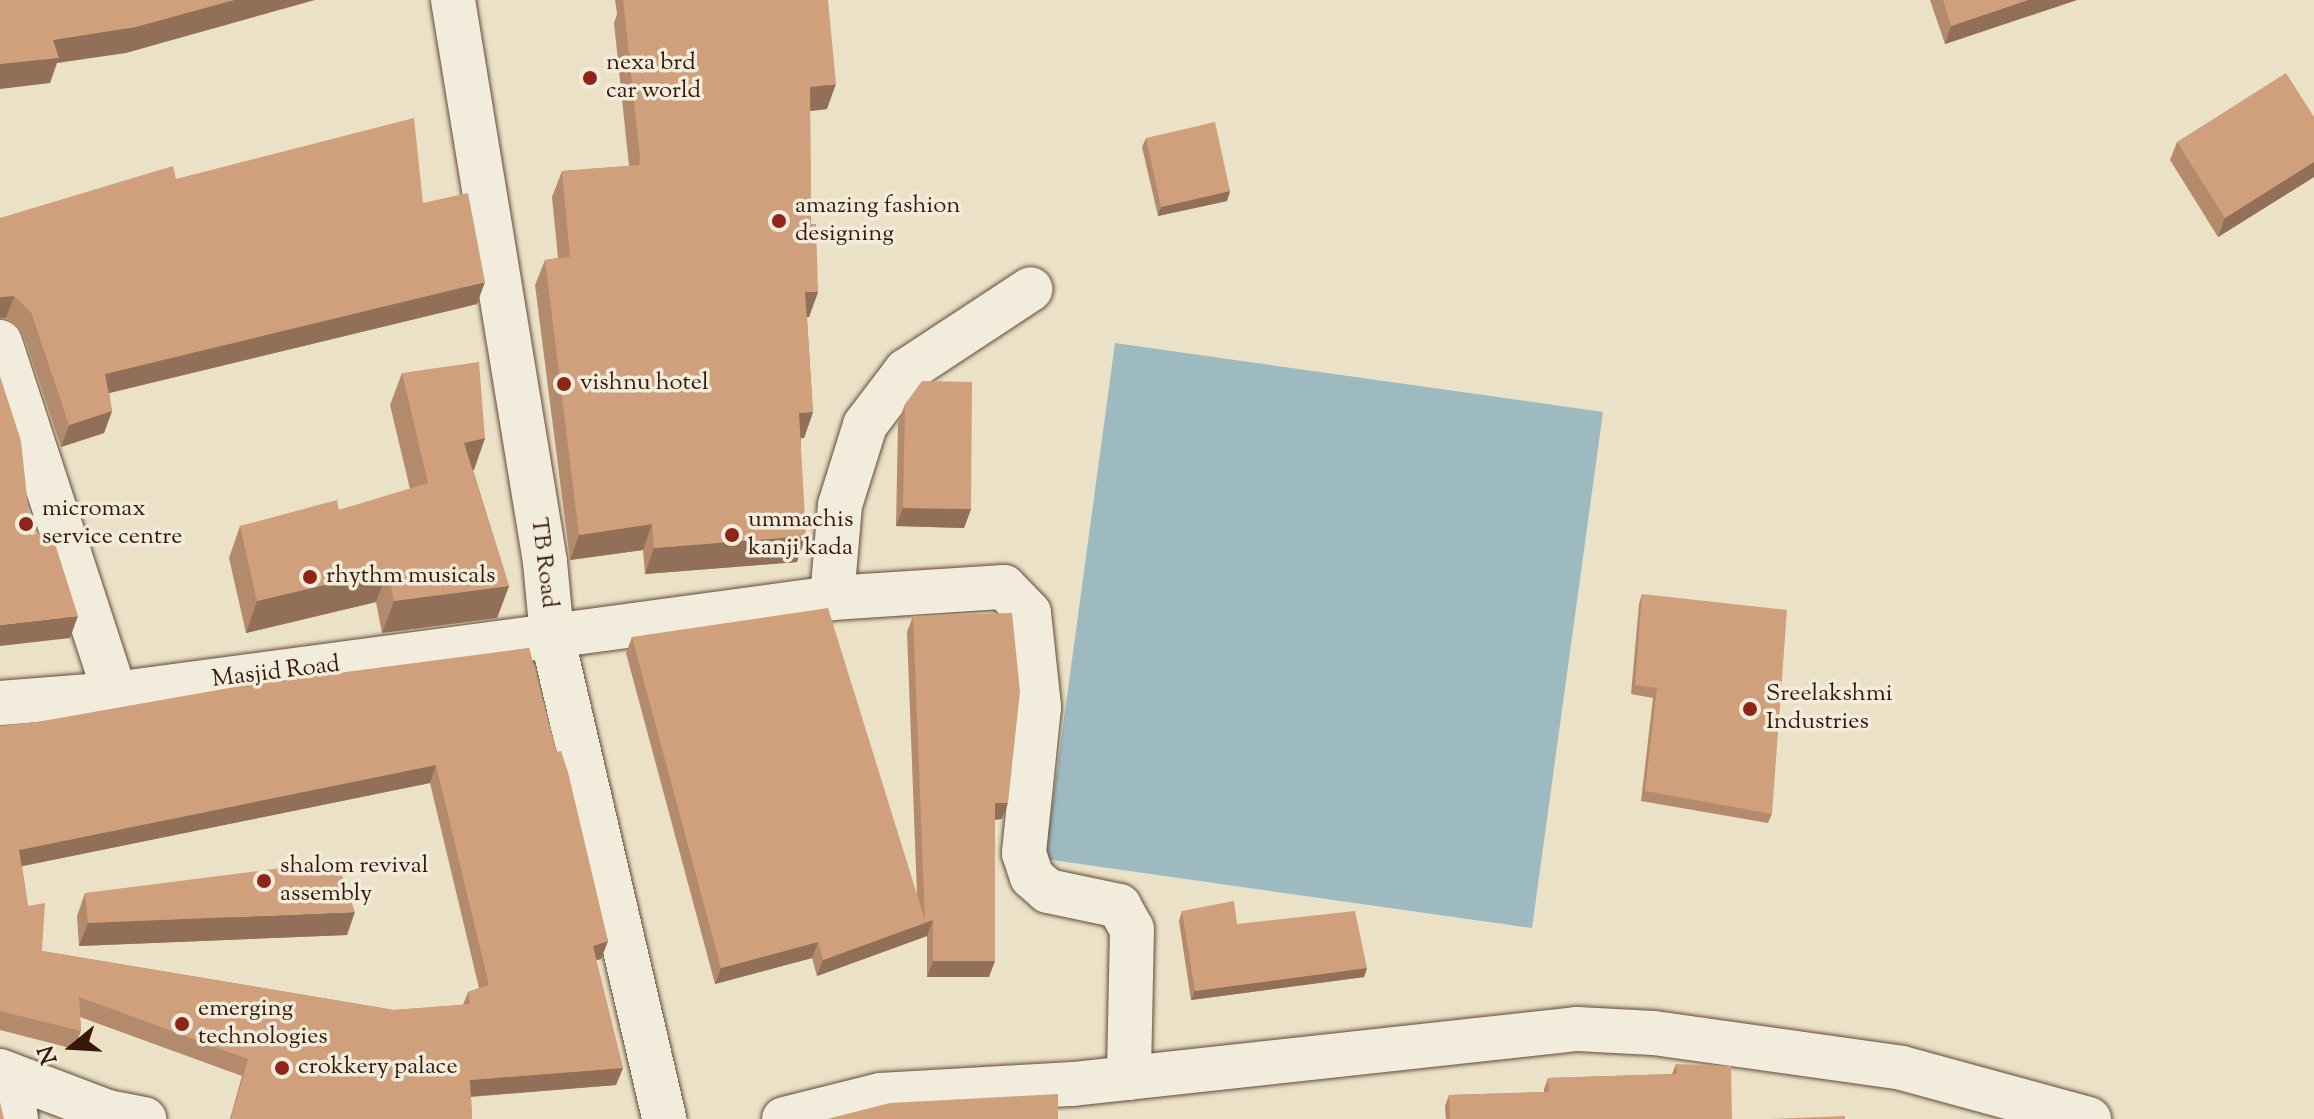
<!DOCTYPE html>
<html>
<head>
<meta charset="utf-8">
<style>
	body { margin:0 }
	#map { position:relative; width:2314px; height:1119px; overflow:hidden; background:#eae1c7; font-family:"Sorts Mill Goudy",serif }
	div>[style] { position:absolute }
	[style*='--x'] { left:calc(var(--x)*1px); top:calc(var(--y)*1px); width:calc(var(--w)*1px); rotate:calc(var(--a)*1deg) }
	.water>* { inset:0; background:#9ebac1 }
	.roads { filter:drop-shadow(0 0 2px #644a38) drop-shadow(0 0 2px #644a38) }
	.street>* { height:44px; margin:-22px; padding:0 22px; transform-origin:22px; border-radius:22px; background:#f1ecdb }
	.secondary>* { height:44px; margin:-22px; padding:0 22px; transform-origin:22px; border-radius:22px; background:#f1ecdb }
	.wall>* { inset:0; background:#b38a6c }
	.shaded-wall>* { inset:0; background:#927058 }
	.building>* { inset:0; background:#d0a07d }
	.dots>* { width:22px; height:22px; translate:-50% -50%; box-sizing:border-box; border:4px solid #f1ecdb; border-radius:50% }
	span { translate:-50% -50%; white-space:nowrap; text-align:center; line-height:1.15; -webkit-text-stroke:7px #f1ecdb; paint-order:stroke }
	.poi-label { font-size:24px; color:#381709 }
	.left { translate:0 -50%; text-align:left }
	.street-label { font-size:24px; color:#381709 }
	.north { position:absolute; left:32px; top:1007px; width:80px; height:80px; -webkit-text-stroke:6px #f1ecdb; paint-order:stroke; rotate:252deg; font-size:22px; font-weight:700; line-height:32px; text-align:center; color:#381709 }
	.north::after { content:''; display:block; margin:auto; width:28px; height:36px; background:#381709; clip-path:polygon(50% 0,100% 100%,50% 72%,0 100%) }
</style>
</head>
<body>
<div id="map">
	<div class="water">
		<div style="clip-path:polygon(1115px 343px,1603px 412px,1532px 928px,1045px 859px)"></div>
	</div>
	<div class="roads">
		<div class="street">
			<div style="--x:0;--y:342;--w:370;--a:71.9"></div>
			<div style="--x:832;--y:598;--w:172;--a:-3.7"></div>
			<div style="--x:1004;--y:587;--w:36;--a:46"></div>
			<div style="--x:1029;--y:613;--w:95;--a:83.9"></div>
			<div style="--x:1039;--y:707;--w:147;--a:95.9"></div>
			<div style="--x:1024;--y:853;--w:25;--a:72"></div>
			<div style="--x:1032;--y:877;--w:21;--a:41"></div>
			<div style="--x:1048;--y:891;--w:73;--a:11.9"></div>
			<div style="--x:1119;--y:906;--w:26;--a:61"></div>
			<div style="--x:1132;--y:929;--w:149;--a:91.2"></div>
			<div style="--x:552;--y:636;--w:283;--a:-7.7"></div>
			<div style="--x:832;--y:598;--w:93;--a:-85.1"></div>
			<div style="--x:840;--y:505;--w:84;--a:-72.6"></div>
			<div style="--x:865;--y:425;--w:68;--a:-52.8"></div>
			<div style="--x:906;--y:371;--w:149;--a:-33.3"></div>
			<div style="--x:10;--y:1075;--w:44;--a:82.2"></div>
			<div style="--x:784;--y:1119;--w:99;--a:-14"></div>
			<div style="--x:880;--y:1095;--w:193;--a:-3.3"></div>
			<div style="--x:1073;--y:1084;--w:507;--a:-6.23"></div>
			<div style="--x:1577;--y:1029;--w:77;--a:3"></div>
			<div style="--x:1654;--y:1033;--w:250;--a:8"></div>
			<div style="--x:1902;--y:1068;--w:194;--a:15.3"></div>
		</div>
		<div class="secondary">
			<div style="--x:453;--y:0;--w:569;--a:80.7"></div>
			<div style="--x:545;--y:562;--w:74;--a:84.6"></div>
			<div style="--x:552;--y:636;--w:496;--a:76.9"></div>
			<div style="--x:0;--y:703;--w:115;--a:-4.5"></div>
			<div style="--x:115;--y:694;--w:441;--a:-7.6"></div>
			<div style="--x:0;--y:1071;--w:116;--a:20.8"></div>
			<div style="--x:108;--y:1112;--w:37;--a:11"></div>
		</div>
	</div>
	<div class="wall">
		<div style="clip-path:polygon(615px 0,828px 0,827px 109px,810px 111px,811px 224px,818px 292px,809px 317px,807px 317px,813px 412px,804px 438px,801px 438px,797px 562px,645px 574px,643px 550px,570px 560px,535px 285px,545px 260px,558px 258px,552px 197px,562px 171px,629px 166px,614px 23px,617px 14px)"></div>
		<div style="clip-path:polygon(1930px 0,2077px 0,1945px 44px)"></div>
		<div style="clip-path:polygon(2314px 117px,2314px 177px,2218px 237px,2170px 160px,2177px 142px)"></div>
		<div style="clip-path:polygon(1146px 138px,1230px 191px,1227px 201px,1158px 216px,1142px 147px)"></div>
		<div style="clip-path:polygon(176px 179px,423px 203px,477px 304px,109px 393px,112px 411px,104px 433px,61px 447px,23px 334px,6px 318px,0 218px)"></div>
		<div style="clip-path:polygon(402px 373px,485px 438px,473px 470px,509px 586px,497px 618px,382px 633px,376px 602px,246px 633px,229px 558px,240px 526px,339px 510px,410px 489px,390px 405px)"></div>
		<div style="clip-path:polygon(905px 404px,971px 509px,964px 528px,896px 526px,898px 423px)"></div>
		<div style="clip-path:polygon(1642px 594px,1772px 814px,1768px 823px,1641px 801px,1653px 698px,1631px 694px,1639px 604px)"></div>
		<div style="clip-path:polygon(913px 616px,1002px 819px,995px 820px,989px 977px,927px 977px,927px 936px,817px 976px,812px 958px,715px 984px,626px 653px,632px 637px,917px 895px,907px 632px)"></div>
		<div style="clip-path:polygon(evenodd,529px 648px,608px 941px,601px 959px,596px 960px,623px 1068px,616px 1085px,471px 1097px,472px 1119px,230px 1119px,242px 1076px,80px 1017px,81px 1031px,74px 1049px,0 1030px,0 726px,37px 722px,529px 648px,430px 783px,479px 988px,468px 992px,463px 1005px,394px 1010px,42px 951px,28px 906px,22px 866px,430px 783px)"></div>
		<div style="clip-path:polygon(85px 893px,347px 935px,79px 946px,77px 916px)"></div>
		<div style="clip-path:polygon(1182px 911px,1237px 924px,1367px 968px,1364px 977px,1191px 1000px,1179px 921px)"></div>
		<div style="clip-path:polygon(1676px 1064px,1732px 1119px,1446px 1119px,1445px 1106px,1449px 1095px,1544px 1092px,1544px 1089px,1548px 1078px,1672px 1074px)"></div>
	</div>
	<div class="shaded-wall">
		<div style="clip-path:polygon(234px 0,315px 0,126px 53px,57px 63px,50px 83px,0 89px,0 64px,53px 40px)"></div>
		<div style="clip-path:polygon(2028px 0,2077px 0,1945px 44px,1951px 26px)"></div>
		<div style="clip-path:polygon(836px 84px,827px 109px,801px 112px,810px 87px)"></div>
		<div style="clip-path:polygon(2314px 162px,2314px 177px,2218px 237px,2225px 218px)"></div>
		<div style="clip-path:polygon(1230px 191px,1227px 201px,1158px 216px,1161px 207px)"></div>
		<div style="clip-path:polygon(485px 282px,477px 304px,97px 396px,105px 374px)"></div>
		<div style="clip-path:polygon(805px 292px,818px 292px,809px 317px,795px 318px)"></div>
		<div style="clip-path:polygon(14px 296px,6px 318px,0 318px,0 297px)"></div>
		<div style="clip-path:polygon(112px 411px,104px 433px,61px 447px,69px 425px)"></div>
		<div style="clip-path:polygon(813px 412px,804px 438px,790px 439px,799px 413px)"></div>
		<div style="clip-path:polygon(485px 438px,474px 470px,453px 474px,464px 443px)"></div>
		<div style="clip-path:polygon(903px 508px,971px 509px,964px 528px,896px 526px)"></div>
		<div style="clip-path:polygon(652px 524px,643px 550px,570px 560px,579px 535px)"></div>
		<div style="clip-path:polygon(806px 536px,797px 562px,645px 574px,654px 548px)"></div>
		<div style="clip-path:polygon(388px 570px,376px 602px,246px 633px,257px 601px)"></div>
		<div style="clip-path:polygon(509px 586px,497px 618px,382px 633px,394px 601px)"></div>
		<div style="clip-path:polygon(78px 616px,70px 638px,0 646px,0 625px)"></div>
		<div style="clip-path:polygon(436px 765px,430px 783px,13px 868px,19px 850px)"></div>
		<div style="clip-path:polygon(995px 803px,1008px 803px,1002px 819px,989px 820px)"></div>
		<div style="clip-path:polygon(355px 912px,347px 935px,79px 946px,88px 923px)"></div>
		<div style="clip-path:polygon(933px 920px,927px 936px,817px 976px,823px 960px)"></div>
		<div style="clip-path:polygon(608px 941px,601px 959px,586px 963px,593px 946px)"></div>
		<div style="clip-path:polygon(818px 942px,812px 958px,715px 984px,721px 968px)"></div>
		<div style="clip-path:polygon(933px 961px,995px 961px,989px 977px,927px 977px)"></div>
		<div style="clip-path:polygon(1367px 968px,1364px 977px,1191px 1000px,1195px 991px)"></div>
		<div style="clip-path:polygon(623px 1068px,616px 1085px,464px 1097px,470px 1080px)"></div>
	</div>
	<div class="building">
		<div style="clip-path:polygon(0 0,234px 0,136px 27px,53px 40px,59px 58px,0 64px)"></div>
		<div style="clip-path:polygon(623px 0,828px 0,836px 84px,810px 87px,811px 224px,816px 224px,818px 292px,805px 292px,813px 412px,799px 413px,806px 536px,654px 548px,652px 524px,579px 535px,545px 260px,570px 257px,562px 171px,639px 165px,640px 157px)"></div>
		<div style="clip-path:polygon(1943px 0,2028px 0,1951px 26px)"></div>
		<div style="clip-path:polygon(2286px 73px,2314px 117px,2314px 162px,2225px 218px,2177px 142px)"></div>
		<div style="clip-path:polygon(414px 118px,423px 203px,468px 193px,485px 282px,105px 374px,112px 411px,69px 425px,31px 312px,14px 296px,0 297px,0 218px,173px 166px,176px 179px)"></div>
		<div style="clip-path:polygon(1215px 122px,1230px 191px,1161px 207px,1146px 138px)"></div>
		<div style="clip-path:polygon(479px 362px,485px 438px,464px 443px,509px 586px,394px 601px,388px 570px,257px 601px,240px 526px,337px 500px,339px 510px,428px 483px,402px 373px)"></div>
		<div style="clip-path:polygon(0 376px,21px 441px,31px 535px,51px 531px,78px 616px,0 625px)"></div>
		<div style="clip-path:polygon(922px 381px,972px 382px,971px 509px,903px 508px,905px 404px)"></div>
		<div style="clip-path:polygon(1642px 594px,1787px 610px,1772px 814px,1645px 791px,1657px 688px,1635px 685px)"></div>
		<div style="clip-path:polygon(828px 608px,925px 920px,913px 616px,1012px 613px,1020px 691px,1008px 803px,995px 803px,995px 961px,933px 961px,933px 920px,823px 960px,818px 942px,721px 968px,632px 637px)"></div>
		<div style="clip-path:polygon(evenodd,529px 648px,556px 752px,561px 751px,568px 772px,608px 941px,593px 946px,623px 1068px,470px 1080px,472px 1119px,231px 1119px,248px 1059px,79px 997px,81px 1031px,0 1011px,0 726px,37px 722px,246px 685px,529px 648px,436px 765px,489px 985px,468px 992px,470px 1004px,394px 1010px,42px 951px,45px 903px,28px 906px,19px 850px,436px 765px)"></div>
		<div style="clip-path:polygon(337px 861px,355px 912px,88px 923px,85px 893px)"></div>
		<div style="clip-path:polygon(1234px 901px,1237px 924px,1355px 911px,1367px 968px,1195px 991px,1182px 911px)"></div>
		<div style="clip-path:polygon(1676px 1064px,1731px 1066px,1732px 1119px,1450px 1119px,1449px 1095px,1549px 1092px,1548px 1078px,1677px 1074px)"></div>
		<div style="clip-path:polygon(1058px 1094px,1058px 1119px,827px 1119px,890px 1103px)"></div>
		<div style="clip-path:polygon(0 1102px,4px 1119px,0 1119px)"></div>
		<div style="clip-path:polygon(1845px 1116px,1845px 1119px,1770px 1119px)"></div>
	</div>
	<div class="dots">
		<div style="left:590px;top:78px;background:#8f2418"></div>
		<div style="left:779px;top:221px;background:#8f2418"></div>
		<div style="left:564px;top:384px;background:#8f2418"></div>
		<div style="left:26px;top:524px;background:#8f2418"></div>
		<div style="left:732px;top:535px;background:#8f2418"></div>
		<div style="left:310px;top:577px;background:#8f2418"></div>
		<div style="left:1750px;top:709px;background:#8f2418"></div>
		<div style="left:264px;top:881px;background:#8f2418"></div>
		<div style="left:182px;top:1024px;background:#8f2418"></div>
		<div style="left:282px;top:1068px;background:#8f2418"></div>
	</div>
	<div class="poi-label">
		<span class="left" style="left:606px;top:78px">nexa brd<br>car world</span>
		<span class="left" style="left:795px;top:221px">amazing fashion<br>designing</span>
		<span class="left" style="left:580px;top:384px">vishnu hotel</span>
		<span class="left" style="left:42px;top:524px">micromax<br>service centre</span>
		<span class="left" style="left:748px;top:535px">ummachis<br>kanji kada</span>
		<span class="left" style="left:326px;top:577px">rhythm musicals</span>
		<span class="left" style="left:1766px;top:709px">Sreelakshmi<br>Industries</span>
		<span class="left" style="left:280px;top:881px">shalom revival<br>assembly</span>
		<span class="left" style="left:198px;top:1024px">emerging<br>technologies</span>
		<span class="left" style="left:298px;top:1068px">crokkery palace</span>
	</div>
	<div class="street-label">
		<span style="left:543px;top:563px;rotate:83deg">TB Road</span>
		<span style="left:276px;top:673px;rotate:-7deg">Masjid Road</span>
	</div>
	<div class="north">N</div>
</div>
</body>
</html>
